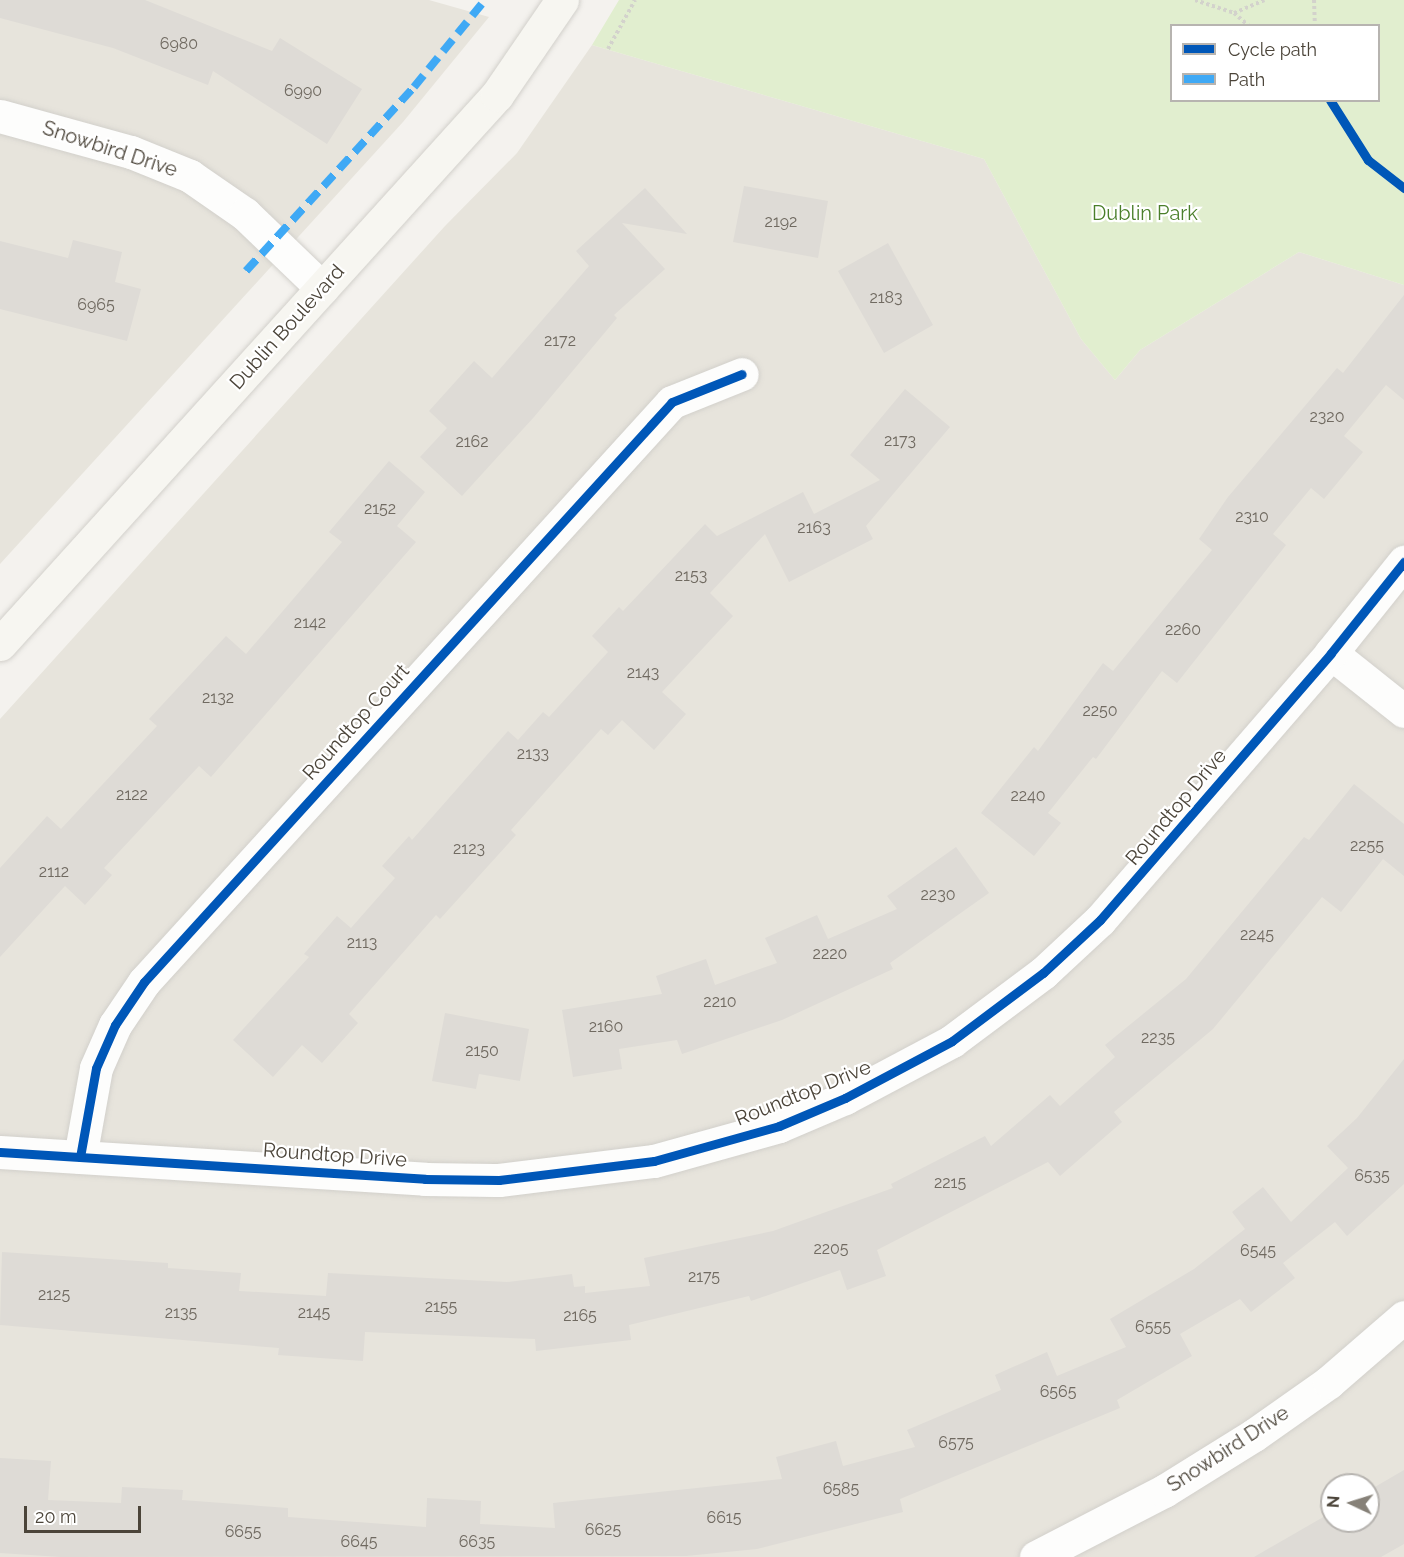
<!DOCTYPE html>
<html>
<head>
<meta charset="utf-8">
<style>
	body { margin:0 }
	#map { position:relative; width:1404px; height:1557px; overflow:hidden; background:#f4f2ee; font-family:Raleway,sans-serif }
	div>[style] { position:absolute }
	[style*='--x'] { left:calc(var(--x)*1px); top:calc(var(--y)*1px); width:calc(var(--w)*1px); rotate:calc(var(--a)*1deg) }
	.residential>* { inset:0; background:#e7e4dc }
	.green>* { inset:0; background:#e1eecf }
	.building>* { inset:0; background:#dedbd6 }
	.path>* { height:4px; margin-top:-2px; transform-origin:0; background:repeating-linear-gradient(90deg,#d3d2cc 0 3px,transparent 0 6px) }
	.roads { filter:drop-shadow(0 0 2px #d2d0cb) drop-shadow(0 0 2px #d2d0cb) }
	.street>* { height:33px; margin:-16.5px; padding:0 16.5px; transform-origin:16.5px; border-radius:16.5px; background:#fdfdfc }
	.secondary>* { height:33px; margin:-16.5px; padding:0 16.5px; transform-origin:16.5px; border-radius:16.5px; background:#f7f6f1 }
	.quiet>* { height:8px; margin-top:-4px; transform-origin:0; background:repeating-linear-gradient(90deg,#3fa9f5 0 15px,transparent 0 23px) }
	.cycleway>* { height:9px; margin:-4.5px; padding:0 4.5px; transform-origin:4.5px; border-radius:4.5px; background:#0057b8 }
	span { translate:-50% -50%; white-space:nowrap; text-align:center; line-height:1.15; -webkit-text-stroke:4.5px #fff; paint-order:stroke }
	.number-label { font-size:16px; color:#706a61 }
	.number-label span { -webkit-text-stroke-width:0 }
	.street-label { font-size:20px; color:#4b4439 }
	.park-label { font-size:20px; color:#4a7f2a }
	.legend { position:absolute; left:1170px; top:24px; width:210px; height:78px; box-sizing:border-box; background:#fff; border:2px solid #b7b4b0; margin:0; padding:8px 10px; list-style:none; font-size:18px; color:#4b4439 }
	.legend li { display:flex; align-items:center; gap:12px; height:30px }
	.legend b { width:30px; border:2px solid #b7b4b0 }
	.north { position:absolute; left:1320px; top:1473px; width:60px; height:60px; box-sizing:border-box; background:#fff; border:2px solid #b7b4b0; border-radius:50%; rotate:274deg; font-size:16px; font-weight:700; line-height:24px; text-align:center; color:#4b4439 }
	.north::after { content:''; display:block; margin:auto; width:21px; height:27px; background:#868178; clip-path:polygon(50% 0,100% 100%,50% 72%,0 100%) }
	.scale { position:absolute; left:24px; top:1506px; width:117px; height:27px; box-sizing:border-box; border:3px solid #4b4439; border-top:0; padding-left:8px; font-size:18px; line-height:21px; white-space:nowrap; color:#4b4439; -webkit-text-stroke:4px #fff; paint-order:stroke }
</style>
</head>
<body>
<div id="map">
	<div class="residential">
		<div style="clip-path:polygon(0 0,429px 0,489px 17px,403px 122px,0 564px)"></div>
		<div style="clip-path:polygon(evenodd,592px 45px,984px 159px,1081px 339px,1115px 380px,1140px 350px,1299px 252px,1404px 285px,1404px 1557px,0 1557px,0 719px,445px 226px,517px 153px,592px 45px,1332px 1485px,1368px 1485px,1368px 1521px,1332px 1521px,1332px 1485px)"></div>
	</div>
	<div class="green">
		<div style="clip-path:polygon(evenodd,619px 0,1404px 0,1404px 285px,1299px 252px,1140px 350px,1115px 380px,1081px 339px,984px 159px,592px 45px,619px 0,1172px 26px,1378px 26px,1378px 100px,1172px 100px,1172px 26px)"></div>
	</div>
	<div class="building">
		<div style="clip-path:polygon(0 0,145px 0,272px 51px,280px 38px,362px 89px,327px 144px,213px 71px,208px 85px,113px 48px,0 18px)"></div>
		<div style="clip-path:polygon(744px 186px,828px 201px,818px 258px,733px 242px)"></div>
		<div style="clip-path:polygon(645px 188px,687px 234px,622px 223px,665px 269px,614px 315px,617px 318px,534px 417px,462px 496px,420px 457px,447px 428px,429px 411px,474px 361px,492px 378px,589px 266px,576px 251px)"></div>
		<div style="clip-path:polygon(73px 240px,122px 252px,115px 282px,141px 289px,127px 341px,0 309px,0 241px,68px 258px)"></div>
		<div style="clip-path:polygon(888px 243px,933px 325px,884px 353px,838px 271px)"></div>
		<div style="clip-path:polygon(1404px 295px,1404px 400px,1386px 385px,1344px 436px,1363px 452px,1324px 499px,1311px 488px,1273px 534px,1286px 545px,1177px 683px,1162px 671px,1096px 759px,1093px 757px,1048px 813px,1061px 823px,1034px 856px,981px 813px,1034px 747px,1038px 751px,1103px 663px,1113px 671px,1212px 550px,1199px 539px,1228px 497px,1337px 368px,1343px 373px)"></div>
		<div style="clip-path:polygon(905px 389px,950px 427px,866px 526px,873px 539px,789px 582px,765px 534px,710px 593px,733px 616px,662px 692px,686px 714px,654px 750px,622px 720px,608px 735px,601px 729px,511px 830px,516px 835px,440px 919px,436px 915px,349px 1014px,358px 1023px,322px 1063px,302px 1045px,273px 1077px,233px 1040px,309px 957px,304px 954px,337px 916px,351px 928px,395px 878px,382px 866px,409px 836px,412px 840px,508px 731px,518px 740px,543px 712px,549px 717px,608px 652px,592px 636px,619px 607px,623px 611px,705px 524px,717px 536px,803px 492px,814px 514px,880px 480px,850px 455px)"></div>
		<div style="clip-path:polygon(389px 461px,425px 492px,397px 526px,416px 542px,211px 777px,199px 766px,104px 868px,112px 875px,85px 905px,65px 886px,0 957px,0 868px,47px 816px,61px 829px,157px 726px,149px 719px,226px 636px,246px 654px,342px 542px,329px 532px)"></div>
		<div style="clip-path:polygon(1354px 784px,1404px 824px,1404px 876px,1383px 859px,1341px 912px,1322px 897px,1213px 1029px,1114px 1112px,1122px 1122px,1060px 1176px,1048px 1162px,877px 1250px,886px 1276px,847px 1290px,840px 1270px,751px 1301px,749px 1296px,629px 1325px,631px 1340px,536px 1351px,535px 1339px,365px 1332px,363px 1361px,278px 1355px,279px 1348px,0 1325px,2px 1252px,168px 1263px,168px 1268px,241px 1273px,239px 1291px,326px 1296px,328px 1273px,507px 1282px,572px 1274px,574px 1287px,585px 1286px,585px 1293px,650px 1286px,644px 1258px,773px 1231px,893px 1188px,891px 1184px,985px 1136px,991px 1146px,1050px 1095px,1060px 1106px,1115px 1057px,1105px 1045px,1186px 979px,1304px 837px,1309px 840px)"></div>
		<div style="clip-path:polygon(956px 847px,989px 893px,890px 963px,893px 969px,782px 1020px,682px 1054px,677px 1040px,619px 1049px,622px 1069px,573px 1077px,562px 1010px,662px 994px,656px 976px,706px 959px,715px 985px,777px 963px,765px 938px,817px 915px,828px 939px,897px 909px,887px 896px)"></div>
		<div style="clip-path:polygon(445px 1013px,529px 1029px,520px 1081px,479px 1074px,476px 1089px,432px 1081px)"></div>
		<div style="clip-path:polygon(1404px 1059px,1404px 1184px,1347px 1236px,1335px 1222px,1283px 1263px,1295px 1278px,1251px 1312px,1240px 1299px,1180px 1334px,1192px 1356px,1117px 1400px,1120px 1408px,900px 1499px,903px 1512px,757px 1549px,686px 1556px,61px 1557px,0 1553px,0 1458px,51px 1461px,48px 1500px,121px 1503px,122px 1487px,183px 1490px,182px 1500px,288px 1508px,288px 1517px,426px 1527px,427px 1498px,481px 1501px,480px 1524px,555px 1528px,553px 1503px,782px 1479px,776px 1457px,836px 1441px,843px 1466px,915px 1447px,907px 1430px,1001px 1390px,995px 1375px,1047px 1352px,1057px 1376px,1126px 1347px,1110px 1319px,1194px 1269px,1245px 1229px,1232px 1212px,1263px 1187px,1291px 1222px,1348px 1168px,1327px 1146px,1357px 1118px)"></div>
		<div style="clip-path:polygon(1404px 1470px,1404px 1544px,1381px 1557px,1254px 1557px,1332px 1512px,1332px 1521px,1368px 1521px,1368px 1491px)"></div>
	</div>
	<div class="path">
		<div style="--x:1195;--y:0;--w:41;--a:18.4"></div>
		<div style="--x:1234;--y:13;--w:20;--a:41"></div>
		<div style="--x:1314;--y:0;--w:26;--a:88"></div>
		<div style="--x:1234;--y:13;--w:33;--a:-23"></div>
		<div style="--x:608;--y:49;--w:56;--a:-61.1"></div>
		<div style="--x:1330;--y:100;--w:71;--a:57.7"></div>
		<div style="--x:1368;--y:160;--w:46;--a:37.9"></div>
	</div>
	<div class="roads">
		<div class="street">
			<div style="--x:0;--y:116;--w:136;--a:15.4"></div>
			<div style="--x:131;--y:152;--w:64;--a:22.1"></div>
			<div style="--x:190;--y:176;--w:67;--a:34.6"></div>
			<div style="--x:245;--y:214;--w:107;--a:43.9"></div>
			<div style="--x:1331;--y:653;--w:93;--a:38.5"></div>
			<div style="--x:0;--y:1152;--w:426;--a:3.6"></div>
			<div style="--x:425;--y:1179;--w:74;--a:0.8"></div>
			<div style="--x:499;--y:1180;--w:156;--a:-7"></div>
			<div style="--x:654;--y:1161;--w:130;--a:-15.6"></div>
			<div style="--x:779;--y:1126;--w:72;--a:-23"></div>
			<div style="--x:845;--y:1098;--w:121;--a:-28"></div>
			<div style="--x:952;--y:1041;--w:114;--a:-36.8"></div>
			<div style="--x:1043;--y:973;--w:78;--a:-42.9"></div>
			<div style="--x:1100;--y:920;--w:353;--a:-49.1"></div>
			<div style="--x:1331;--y:653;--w:117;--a:-51.3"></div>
			<div style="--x:80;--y:1157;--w:90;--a:-79.8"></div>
			<div style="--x:96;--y:1068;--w:47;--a:-66.2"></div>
			<div style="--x:115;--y:1025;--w:52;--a:-56"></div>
			<div style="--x:144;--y:982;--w:784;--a:-47.69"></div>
			<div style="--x:672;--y:402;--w:75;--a:-21.8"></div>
			<div style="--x:1036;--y:1557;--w:144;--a:-27.3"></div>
			<div style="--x:1164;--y:1491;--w:106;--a:-31.9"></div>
			<div style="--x:1254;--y:1435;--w:92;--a:-35.2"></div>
			<div style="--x:1329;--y:1382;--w:99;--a:-40.9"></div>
		</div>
		<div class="secondary">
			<div style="--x:0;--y:644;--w:741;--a:-47.85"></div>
			<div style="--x:497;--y:95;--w:115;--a:-55.6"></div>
		</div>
	</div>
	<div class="quiet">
		<div style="--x:246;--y:271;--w:249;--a:-47.6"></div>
		<div style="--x:414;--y:87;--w:112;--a:-50.8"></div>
	</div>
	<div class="cycleway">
		<div style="--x:1330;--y:100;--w:71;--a:57.7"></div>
		<div style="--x:1368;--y:160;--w:46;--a:37.9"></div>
		<div style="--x:0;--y:1152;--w:426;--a:3.6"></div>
		<div style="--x:425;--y:1179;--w:74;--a:0.8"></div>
		<div style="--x:499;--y:1180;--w:156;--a:-7"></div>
		<div style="--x:654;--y:1161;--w:130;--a:-15.6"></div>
		<div style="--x:779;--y:1126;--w:72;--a:-23"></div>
		<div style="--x:845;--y:1098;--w:121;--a:-28"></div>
		<div style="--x:952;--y:1041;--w:114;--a:-36.8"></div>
		<div style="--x:1043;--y:973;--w:78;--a:-42.9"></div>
		<div style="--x:1100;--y:920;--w:353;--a:-49.1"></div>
		<div style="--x:1331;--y:653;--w:117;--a:-51.3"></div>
		<div style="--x:80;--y:1157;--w:90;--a:-79.8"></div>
		<div style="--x:96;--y:1068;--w:47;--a:-66.2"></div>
		<div style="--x:115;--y:1025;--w:52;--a:-56"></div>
		<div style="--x:144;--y:982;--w:784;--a:-47.69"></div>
		<div style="--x:672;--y:402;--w:75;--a:-21.8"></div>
	</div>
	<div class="number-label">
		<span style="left:179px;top:44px">6980</span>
		<span style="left:303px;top:91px">6990</span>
		<span style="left:781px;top:222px">2192</span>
		<span style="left:886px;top:298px">2183</span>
		<span style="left:96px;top:305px">6965</span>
		<span style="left:560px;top:341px">2172</span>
		<span style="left:1327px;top:417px">2320</span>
		<span style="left:900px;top:441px">2173</span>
		<span style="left:472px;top:442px">2162</span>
		<span style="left:380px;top:509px">2152</span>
		<span style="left:1252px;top:517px">2310</span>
		<span style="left:814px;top:528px">2163</span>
		<span style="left:691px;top:576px">2153</span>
		<span style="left:310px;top:623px">2142</span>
		<span style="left:1183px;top:630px">2260</span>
		<span style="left:643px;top:673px">2143</span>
		<span style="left:218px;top:698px">2132</span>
		<span style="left:1100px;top:711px">2250</span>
		<span style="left:533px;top:754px">2133</span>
		<span style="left:132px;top:795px">2122</span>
		<span style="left:1028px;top:796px">2240</span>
		<span style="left:1367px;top:846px">2255</span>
		<span style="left:469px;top:849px">2123</span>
		<span style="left:54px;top:872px">2112</span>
		<span style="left:938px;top:895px">2230</span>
		<span style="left:1257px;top:935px">2245</span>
		<span style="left:362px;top:943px">2113</span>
		<span style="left:830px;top:954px">2220</span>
		<span style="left:720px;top:1002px">2210</span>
		<span style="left:606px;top:1027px">2160</span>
		<span style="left:1158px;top:1038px">2235</span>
		<span style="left:482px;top:1051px">2150</span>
		<span style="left:1372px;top:1176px">6535</span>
		<span style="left:950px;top:1183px">2215</span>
		<span style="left:831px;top:1249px">2205</span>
		<span style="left:1258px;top:1251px">6545</span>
		<span style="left:704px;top:1277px">2175</span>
		<span style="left:54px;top:1295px">2125</span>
		<span style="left:441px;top:1307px">2155</span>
		<span style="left:181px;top:1313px">2135</span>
		<span style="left:314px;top:1313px">2145</span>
		<span style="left:580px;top:1316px">2165</span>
		<span style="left:1153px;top:1327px">6555</span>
		<span style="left:1058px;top:1392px">6565</span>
		<span style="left:956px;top:1443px">6575</span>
		<span style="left:841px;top:1489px">6585</span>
		<span style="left:724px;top:1518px">6615</span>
		<span style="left:603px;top:1530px">6625</span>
		<span style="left:243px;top:1532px">6655</span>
		<span style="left:359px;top:1542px">6645</span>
		<span style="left:477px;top:1542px">6635</span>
	</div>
	<div class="street-label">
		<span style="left:110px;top:149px;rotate:18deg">Snowbird Drive</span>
		<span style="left:287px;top:327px;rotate:-48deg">Dublin Boulevard</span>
		<span style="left:356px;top:722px;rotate:-48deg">Roundtop Court</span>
		<span style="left:1176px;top:807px;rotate:-50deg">Roundtop Drive</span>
		<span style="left:803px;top:1093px;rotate:-22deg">Roundtop Drive</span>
		<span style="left:335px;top:1155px;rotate:4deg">Roundtop Drive</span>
		<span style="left:1228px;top:1449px;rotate:-33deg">Snowbird Drive</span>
	</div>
	<div class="park-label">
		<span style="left:1145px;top:213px">Dublin Park</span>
	</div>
	<ul class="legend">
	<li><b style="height:8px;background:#0057b8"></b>Cycle path</li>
	<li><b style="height:8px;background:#3fa9f5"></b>Path</li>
	</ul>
	<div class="north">N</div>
	<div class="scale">20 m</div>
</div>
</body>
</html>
